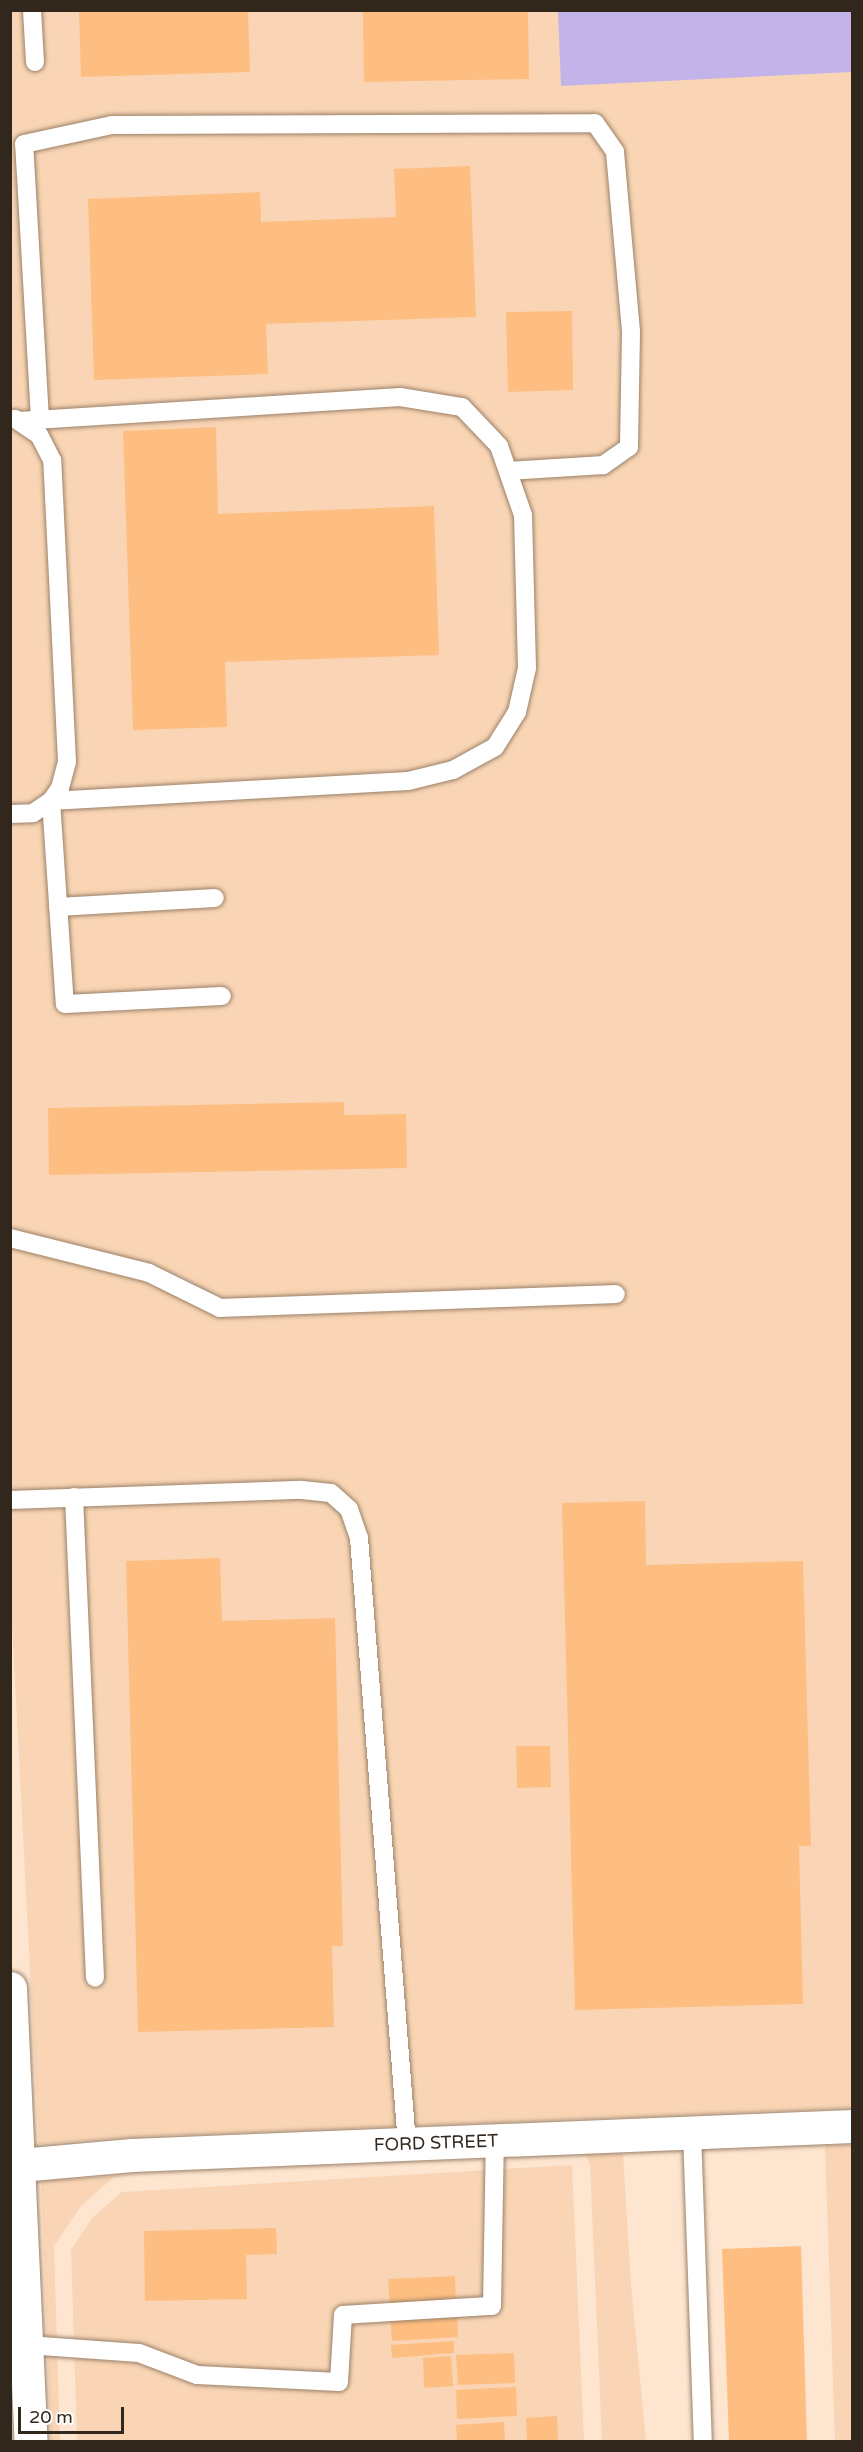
<!DOCTYPE html>
<html>
<head>
<meta charset="utf-8">
<style>
	body { margin:0 }
	#map { position:relative; width:863px; height:2452px; overflow:hidden; background:#fde5d0; font-family:"Varela Round",sans-serif }
	div>[style] { position:absolute }
	[style*='--x'] { left:calc(var(--x)*1px); top:calc(var(--y)*1px); width:calc(var(--w)*1px); rotate:calc(var(--a)*1deg) }
	.built>* { inset:0; background:#f9d5b5 }
	.green>* { inset:0; background:#c2b3e8 }
	.building>* { inset:0; background:#febe81 }
	.roads { filter:drop-shadow(0 0 2px #9b8168) drop-shadow(0 0 2px #9b8168) }
	.service>* { height:18px; margin:-9px; padding:0 9px; transform-origin:9px; border-radius:9px; background:#fff }
	.tertiary>* { height:33px; margin:-16.5px; padding:0 16.5px; transform-origin:16.5px; border-radius:16.5px; background:#fff }
	span { translate:-50% -50%; white-space:nowrap; text-align:center; line-height:1.15; -webkit-text-stroke:5px #fff; paint-order:stroke }
	.street-label { font-size:18px; color:#32271d }
	.frame { position:absolute; inset:0; border:12px solid #32271d; pointer-events:none }
	.scale { position:absolute; left:18px; top:2407px; width:106px; height:27px; box-sizing:border-box; border:3px solid #32271d; border-top:0; padding-left:8px; font-size:18px; line-height:21px; white-space:nowrap; color:#32271d; -webkit-text-stroke:4px #fff; paint-order:stroke }
</style>
</head>
<body>
<div id="map">
	<div class="built">
		<div style="clip-path:polygon(10px 11px,852px 11px,852px 2108px,131px 2137px,39px 2144px,10px 1585px)"></div>
		<div style="clip-path:polygon(852px 2145px,852px 2441px,835px 2441px,825px 2146px)"></div>
		<div style="clip-path:polygon(623px 2153px,631px 2284px,646px 2441px,602px 2441px,590px 2164px,586px 2155px)"></div>
		<div style="clip-path:polygon(572px 2165px,584px 2441px,77px 2441px,71px 2250px,93px 2217px,122px 2192px)"></div>
		<div style="clip-path:polygon(213px 2170px,114px 2177px,81px 2206px,54px 2246px,60px 2441px,51px 2441px,41px 2181px)"></div>
	</div>
	<div class="green">
		<div style="clip-path:polygon(558px 11px,852px 11px,852px 72px,561px 86px)"></div>
	</div>
	<div class="building">
		<div style="clip-path:polygon(79px 10px,248px 10px,250px 72px,81px 77px)"></div>
		<div style="clip-path:polygon(363px 10px,528px 10px,529px 79px,364px 82px)"></div>
		<div style="clip-path:polygon(470px 166px,476px 317px,266px 324px,268px 374px,94px 380px,88px 199px,260px 192px,261px 222px,396px 217px,394px 169px)"></div>
		<div style="clip-path:polygon(572px 311px,573px 390px,508px 392px,506px 312px)"></div>
		<div style="clip-path:polygon(216px 427px,218px 514px,434px 506px,439px 655px,225px 662px,227px 727px,133px 730px,123px 431px)"></div>
		<div style="clip-path:polygon(344px 1102px,344px 1115px,406px 1114px,407px 1168px,49px 1175px,48px 1108px)"></div>
		<div style="clip-path:polygon(645px 1501px,646px 1565px,803px 1561px,811px 1846px,799px 1846px,803px 2004px,575px 2010px,562px 1503px)"></div>
		<div style="clip-path:polygon(220px 1558px,222px 1621px,335px 1618px,343px 1946px,332px 1946px,334px 2027px,138px 2032px,126px 1561px)"></div>
		<div style="clip-path:polygon(516px 1746px,550px 1746px,551px 1787px,517px 1788px)"></div>
		<div style="clip-path:polygon(276px 2228px,277px 2254px,246px 2255px,247px 2299px,145px 2301px,144px 2231px)"></div>
		<div style="clip-path:polygon(801px 2246px,807px 2442px,729px 2442px,722px 2249px)"></div>
		<div style="clip-path:polygon(455px 2276px,456px 2305px,390px 2308px,388px 2279px)"></div>
		<div style="clip-path:polygon(457px 2308px,458px 2337px,392px 2341px,390px 2312px)"></div>
		<div style="clip-path:polygon(454px 2341px,454px 2353px,392px 2358px,391px 2345px)"></div>
		<div style="clip-path:polygon(514px 2353px,515px 2383px,458px 2385px,456px 2355px)"></div>
		<div style="clip-path:polygon(451px 2356px,453px 2386px,424px 2388px,423px 2358px)"></div>
		<div style="clip-path:polygon(516px 2387px,517px 2416px,457px 2419px,456px 2390px)"></div>
		<div style="clip-path:polygon(557px 2416px,558px 2442px,527px 2442px,526px 2418px)"></div>
		<div style="clip-path:polygon(504px 2422px,505px 2441px,457px 2442px,456px 2425px)"></div>
	</div>
	<div class="roads">
		<div class="service">
			<div style="--x:32;--y:10;--w:52;--a:86.7"></div>
			<div style="--x:40;--y:419;--w:275;--a:-93.3"></div>
			<div style="--x:24;--y:144;--w:90;--a:-12.2"></div>
			<div style="--x:112;--y:125;--w:483;--a:-0.2"></div>
			<div style="--x:595;--y:123;--w:35;--a:55"></div>
			<div style="--x:615;--y:152;--w:181;--a:84.9"></div>
			<div style="--x:631;--y:332;--w:115;--a:91"></div>
			<div style="--x:629;--y:447;--w:32;--a:145"></div>
			<div style="--x:603;--y:465;--w:95;--a:176.4"></div>
			<div style="--x:19;--y:421;--w:382;--a:-3.6"></div>
			<div style="--x:400;--y:397;--w:63;--a:9.2"></div>
			<div style="--x:462;--y:407;--w:54;--a:46.5"></div>
			<div style="--x:499;--y:446;--w:73;--a:70.8"></div>
			<div style="--x:523;--y:515;--w:153;--a:88.5"></div>
			<div style="--x:527;--y:668;--w:45;--a:102.8"></div>
			<div style="--x:517;--y:712;--w:41;--a:122.2"></div>
			<div style="--x:495;--y:747;--w:48;--a:151.3"></div>
			<div style="--x:453;--y:770;--w:46;--a:166.3"></div>
			<div style="--x:408;--y:781;--w:358;--a:176.8"></div>
			<div style="--x:51;--y:801;--w:203;--a:86.1"></div>
			<div style="--x:65;--y:1004;--w:157;--a:-2.9"></div>
			<div style="--x:10;--y:814;--w:23;--a:-2"></div>
			<div style="--x:33;--y:813;--w:22;--a:-34"></div>
			<div style="--x:51;--y:801;--w:16;--a:-55"></div>
			<div style="--x:60;--y:788;--w:27;--a:-75"></div>
			<div style="--x:67;--y:762;--w:302;--a:-92.8"></div>
			<div style="--x:52;--y:460;--w:28;--a:-117"></div>
			<div style="--x:39;--y:435;--w:29;--a:-146"></div>
			<div style="--x:58;--y:907;--w:157;--a:-3.3"></div>
			<div style="--x:10;--y:1238;--w:143;--a:14.1"></div>
			<div style="--x:149;--y:1273;--w:79;--a:26.2"></div>
			<div style="--x:220;--y:1308;--w:396;--a:-2"></div>
			<div style="--x:74;--y:1497;--w:481;--a:87.5"></div>
			<div style="--x:10;--y:1500;--w:292;--a:-2"></div>
			<div style="--x:302;--y:1490;--w:29;--a:6"></div>
			<div style="--x:331;--y:1493;--w:24;--a:42"></div>
			<div style="--x:349;--y:1509;--w:31;--a:71"></div>
			<div style="--x:359;--y:1538;--w:608;--a:85.47"></div>
			<div style="--x:692;--y:2132;--w:310;--a:88"></div>
			<div style="--x:27;--y:2345;--w:112;--a:4.1"></div>
			<div style="--x:139;--y:2353;--w:62;--a:20.8"></div>
			<div style="--x:197;--y:2375;--w:142;--a:2.8"></div>
			<div style="--x:339;--y:2382;--w:67;--a:-86.6"></div>
			<div style="--x:343;--y:2315;--w:149;--a:-3.5"></div>
			<div style="--x:492;--y:2306;--w:166;--a:-89"></div>
		</div>
		<div class="tertiary">
			<div style="--x:10;--y:1988;--w:454;--a:87.4"></div>
			<div style="--x:20;--y:2165;--w:112;--a:-5.1"></div>
			<div style="--x:132;--y:2155;--w:721;--a:-2.31"></div>
		</div>
	</div>
	<div class="street-label">
		<span style="left:436px;top:2143px;rotate:-2deg">FORD STREET</span>
	</div>
	<div class="frame"></div>
	<div class="scale">20 m</div>
</div>
</body>
</html>
